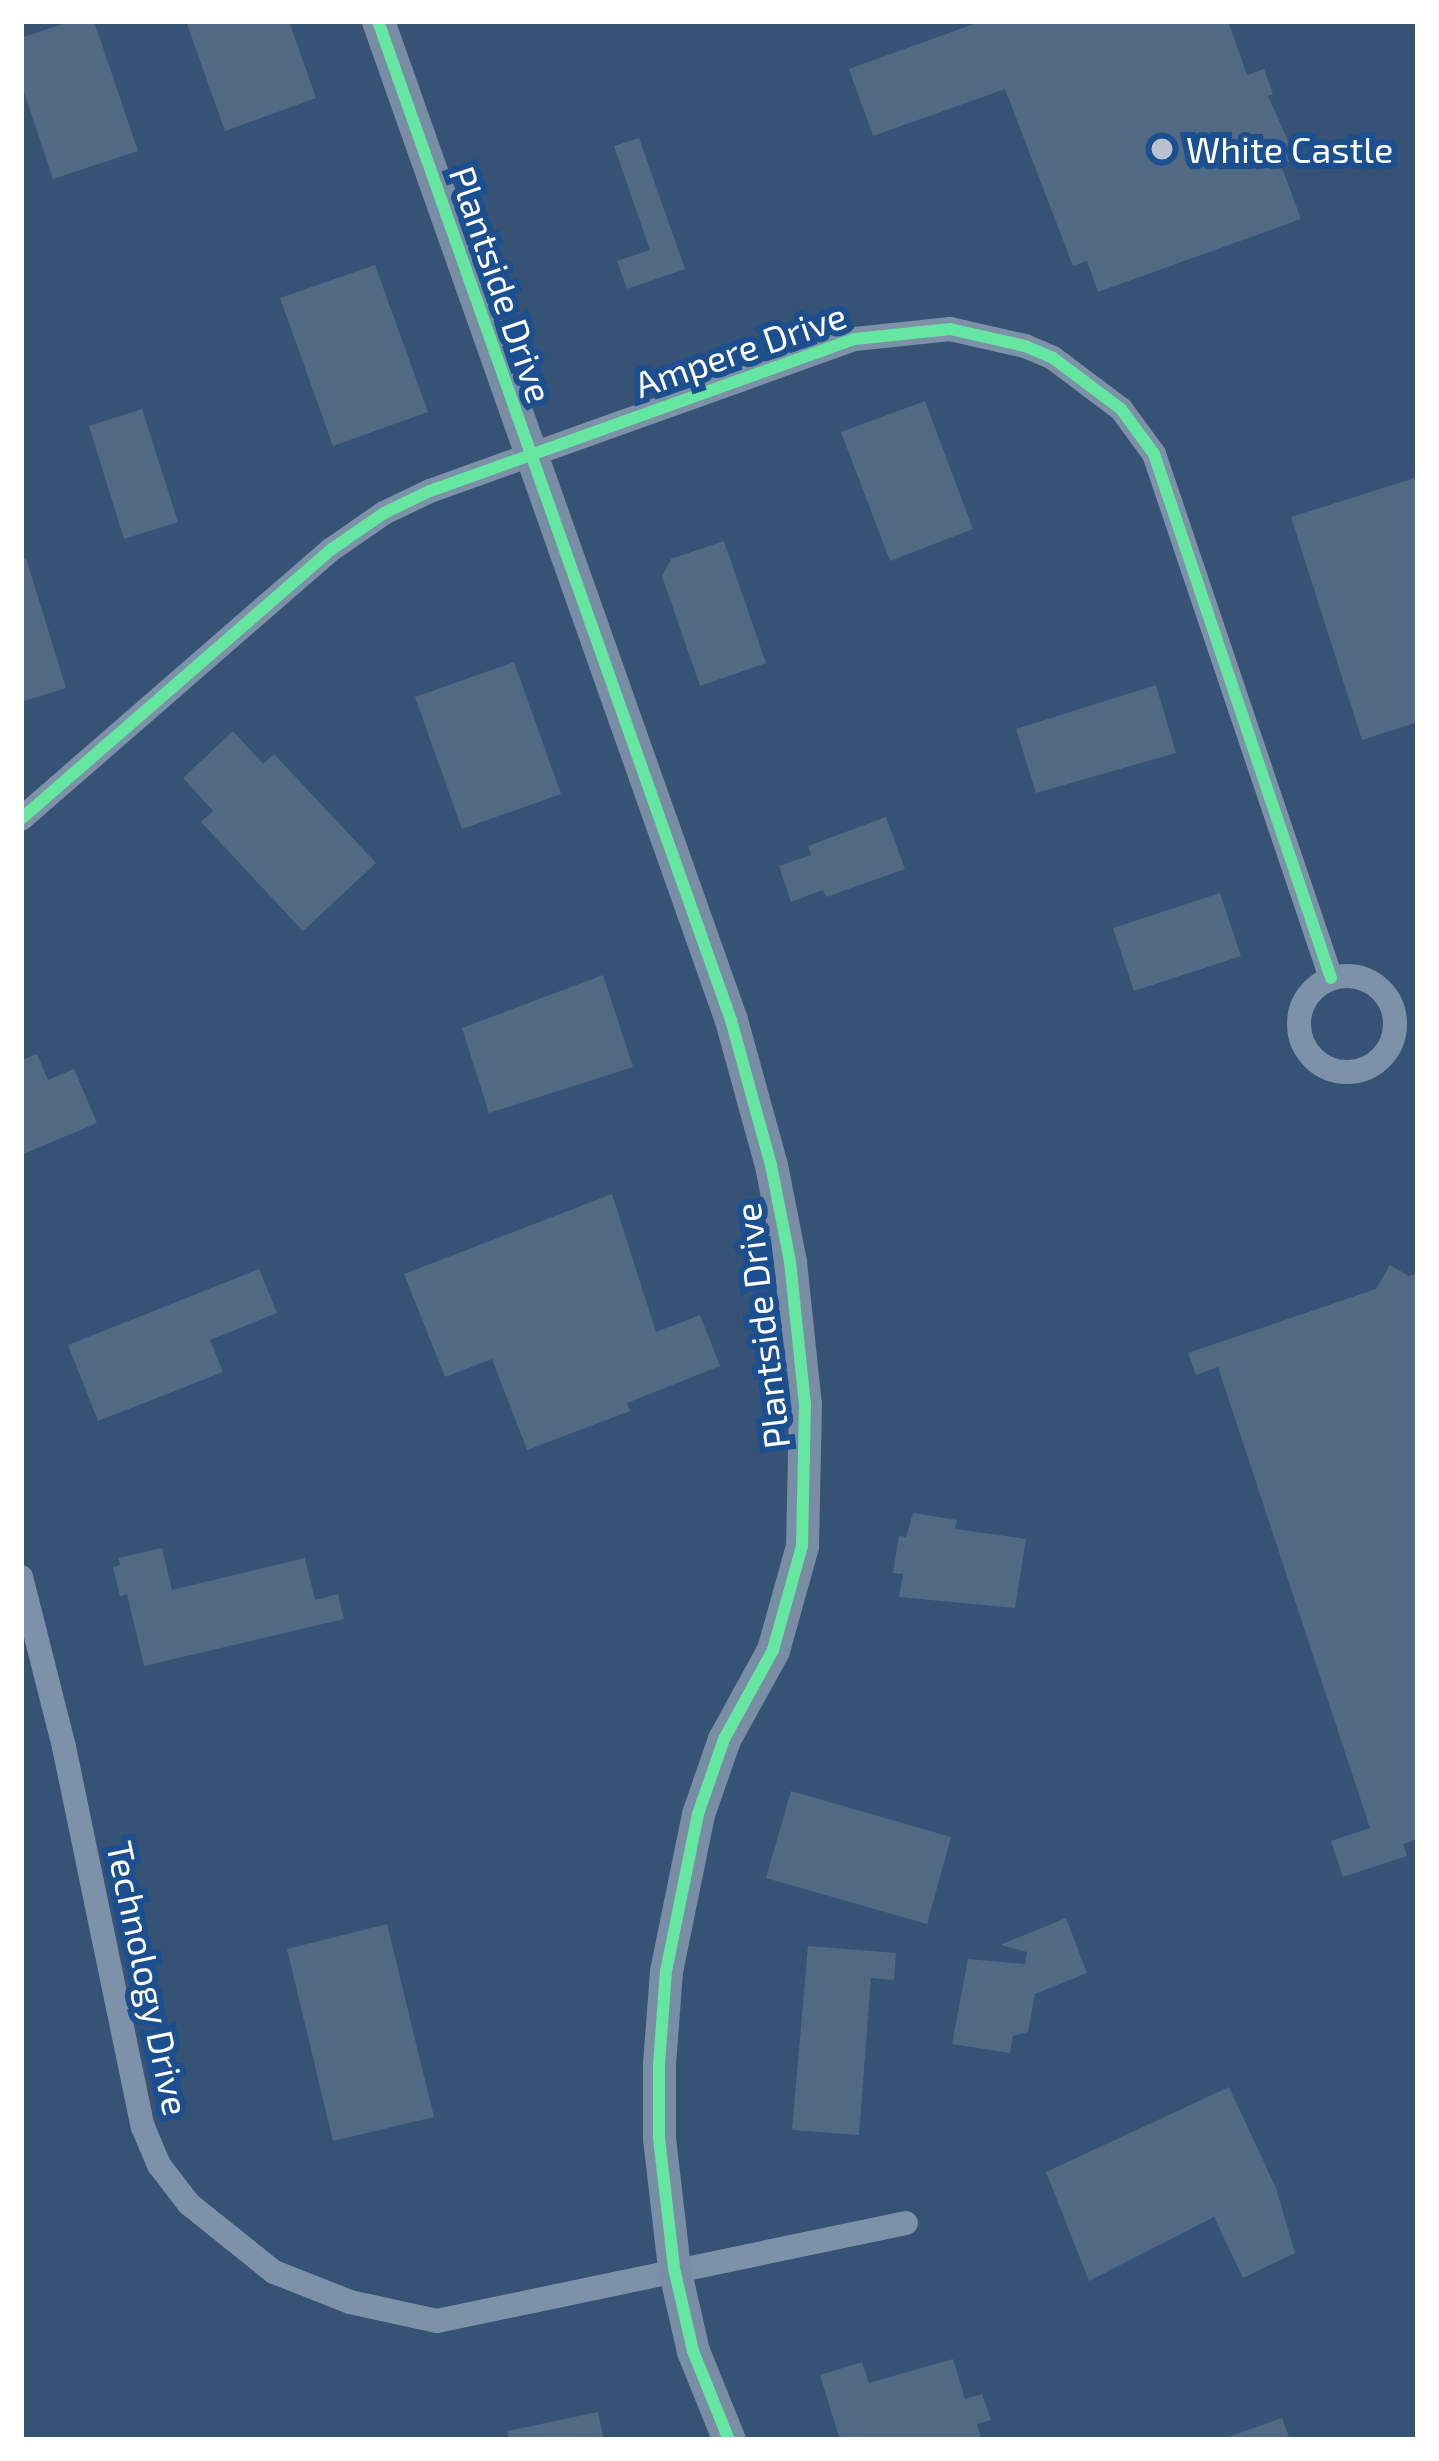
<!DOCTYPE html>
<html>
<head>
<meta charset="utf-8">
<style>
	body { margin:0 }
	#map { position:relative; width:1439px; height:2461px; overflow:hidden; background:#365274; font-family:"Exo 2",sans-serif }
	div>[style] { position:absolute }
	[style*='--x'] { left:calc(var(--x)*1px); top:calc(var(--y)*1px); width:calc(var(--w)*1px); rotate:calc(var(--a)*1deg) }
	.building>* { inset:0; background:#526984 }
	.street>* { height:24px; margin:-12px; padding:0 12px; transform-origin:12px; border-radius:12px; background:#7d92a8 }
	.street>.ring { margin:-12px; padding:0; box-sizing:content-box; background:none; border:24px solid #7d92a8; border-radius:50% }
	.secondary>* { height:33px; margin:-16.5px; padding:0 16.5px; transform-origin:16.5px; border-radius:16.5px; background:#798da4 }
	.cycleway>* { height:12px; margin:-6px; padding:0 6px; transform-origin:6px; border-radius:6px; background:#66e7a1 }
	.dots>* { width:33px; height:33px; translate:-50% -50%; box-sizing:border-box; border:6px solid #1b4f8f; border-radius:50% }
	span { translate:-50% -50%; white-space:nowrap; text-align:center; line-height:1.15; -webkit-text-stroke:12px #1b4f8f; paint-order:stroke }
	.poi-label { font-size:36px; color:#fff }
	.left { translate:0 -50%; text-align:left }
	.street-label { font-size:36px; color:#fff }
	.frame { position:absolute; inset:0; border:24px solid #fff; pointer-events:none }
</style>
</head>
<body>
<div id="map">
	<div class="building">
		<div style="clip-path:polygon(94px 21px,138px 151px,53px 179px,21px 83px,21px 38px,72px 21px)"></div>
		<div style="clip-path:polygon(186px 21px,289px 21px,316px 98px,225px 131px)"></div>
		<div style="clip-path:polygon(982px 21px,1228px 21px,1247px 75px,1264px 69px,1273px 94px,1268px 96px,1296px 159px,1281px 165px,1301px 219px,1098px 292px,1087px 261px,1073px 266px,1005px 89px,873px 136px,849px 69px)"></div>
		<div style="clip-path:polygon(639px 138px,685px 269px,627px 289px,617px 261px,650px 250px,614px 146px)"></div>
		<div style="clip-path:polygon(375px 265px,428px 412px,333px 446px,280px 298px)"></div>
		<div style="clip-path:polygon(925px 401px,973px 529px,890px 561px,841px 432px)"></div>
		<div style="clip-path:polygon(142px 409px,178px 522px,124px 539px,89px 426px)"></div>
		<div style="clip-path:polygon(1418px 477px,1418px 722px,1362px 740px,1291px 517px)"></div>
		<div style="clip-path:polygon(724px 541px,766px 663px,700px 686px,662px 576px,671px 559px)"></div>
		<div style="clip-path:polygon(26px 558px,66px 688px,21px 702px,21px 559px)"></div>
		<div style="clip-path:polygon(514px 662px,561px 794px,462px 829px,415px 697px)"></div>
		<div style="clip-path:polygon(1156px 685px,1176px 753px,1036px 793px,1016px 729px)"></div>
		<div style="clip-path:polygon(233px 731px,263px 764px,274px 754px,376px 863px,303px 931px,201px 822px,213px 811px,183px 778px)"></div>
		<div style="clip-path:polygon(886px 817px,905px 869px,826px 897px,823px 890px,791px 902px,779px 866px,811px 855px,808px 846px)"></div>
		<div style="clip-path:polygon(1220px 893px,1241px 956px,1134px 991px,1113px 928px)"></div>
		<div style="clip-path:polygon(603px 975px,633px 1067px,489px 1113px,462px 1028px)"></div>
		<div style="clip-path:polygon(37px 1054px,48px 1080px,74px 1069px,97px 1123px,21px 1155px,21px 1060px)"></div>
		<div style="clip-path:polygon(612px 1194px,656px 1332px,700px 1315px,720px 1366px,627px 1403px,630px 1411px,527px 1450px,492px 1359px,445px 1377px,404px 1274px)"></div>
		<div style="clip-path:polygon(1390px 1265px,1409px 1276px,1418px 1273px,1418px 1839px,1403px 1844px,1407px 1856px,1343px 1877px,1331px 1841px,1370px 1828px,1218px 1367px,1196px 1375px,1188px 1353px,1376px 1289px)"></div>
		<div style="clip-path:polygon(259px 1269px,277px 1313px,210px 1340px,223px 1372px,98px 1421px,68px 1345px)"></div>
		<div style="clip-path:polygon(913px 1513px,957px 1520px,955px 1529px,1026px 1539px,1015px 1608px,899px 1597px,903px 1574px,893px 1573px,899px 1536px,906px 1537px)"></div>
		<div style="clip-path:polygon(162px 1548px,172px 1590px,305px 1558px,315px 1600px,338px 1594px,344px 1619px,144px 1666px,127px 1594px,120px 1596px,113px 1567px,120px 1565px,118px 1558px)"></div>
		<div style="clip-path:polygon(791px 1791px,951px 1837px,927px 1924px,766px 1878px)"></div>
		<div style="clip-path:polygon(1066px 1918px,1087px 1973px,1035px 1994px,1028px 2032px,1013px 2036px,1010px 2053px,952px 2044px,968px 1959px,1025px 1964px,1027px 1952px,1000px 1945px)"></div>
		<div style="clip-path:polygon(387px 1924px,434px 2117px,333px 2141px,287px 1949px)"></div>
		<div style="clip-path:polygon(808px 1946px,896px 1953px,894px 1980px,871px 1978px,859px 2135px,792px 2130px)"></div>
		<div style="clip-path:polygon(1229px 2087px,1276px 2188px,1295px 2253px,1243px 2278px,1214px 2217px,1089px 2281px,1046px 2172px)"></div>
		<div style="clip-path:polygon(953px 2359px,965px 2399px,982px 2394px,991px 2420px,977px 2424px,982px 2440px,840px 2440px,820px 2375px,862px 2362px,869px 2383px)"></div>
		<div style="clip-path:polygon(598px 2412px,604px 2440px,509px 2440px,508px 2431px)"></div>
		<div style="clip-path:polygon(1282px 2418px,1290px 2440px,1228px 2440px,1228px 2437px)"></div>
	</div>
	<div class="street">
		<div style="--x:21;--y:819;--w:412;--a:-41"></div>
		<div style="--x:332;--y:549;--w:63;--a:-34.7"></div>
		<div style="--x:384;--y:513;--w:51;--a:-25.6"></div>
		<div style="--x:430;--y:491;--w:451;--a:-19.7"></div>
		<div style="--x:855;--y:339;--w:96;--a:-6"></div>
		<div style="--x:950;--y:329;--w:77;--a:12.8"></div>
		<div style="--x:1025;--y:346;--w:30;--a:23"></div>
		<div style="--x:1053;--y:358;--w:85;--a:36.9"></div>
		<div style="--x:1121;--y:409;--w:56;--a:53.7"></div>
		<div style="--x:1154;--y:454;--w:553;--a:71.34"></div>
		<div class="ring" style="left:1299px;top:976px;width:72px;height:72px"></div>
		<div style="--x:21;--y:1577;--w:175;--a:75.8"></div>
		<div style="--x:64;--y:1747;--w:388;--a:78.3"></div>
		<div style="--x:143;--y:2127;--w:41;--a:67.2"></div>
		<div style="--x:159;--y:2165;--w:49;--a:52.4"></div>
		<div style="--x:189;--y:2204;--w:109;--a:38.7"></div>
		<div style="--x:274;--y:2272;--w:82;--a:21.5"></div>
		<div style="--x:350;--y:2302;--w:89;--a:12.3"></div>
		<div style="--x:437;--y:2321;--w:479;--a:-11.8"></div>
	</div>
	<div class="secondary">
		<div style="--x:378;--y:21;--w:1060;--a:70.54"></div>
		<div style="--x:731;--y:1020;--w:150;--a:74.6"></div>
		<div style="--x:771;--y:1165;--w:99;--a:78.9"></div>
		<div style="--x:790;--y:1262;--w:143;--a:84"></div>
		<div style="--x:805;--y:1404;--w:142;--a:91.2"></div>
		<div style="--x:802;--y:1546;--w:108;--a:105.6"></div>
		<div style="--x:773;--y:1650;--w:102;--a:118.8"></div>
		<div style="--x:724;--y:1739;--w:79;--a:109.1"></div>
		<div style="--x:698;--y:1814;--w:160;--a:101.5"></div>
		<div style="--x:666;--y:1971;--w:94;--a:94.3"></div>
		<div style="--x:659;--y:2065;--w:73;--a:90"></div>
		<div style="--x:659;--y:2138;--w:131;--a:83.4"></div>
		<div style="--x:674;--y:2268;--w:85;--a:77.1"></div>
		<div style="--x:693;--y:2351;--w:96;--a:68"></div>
	</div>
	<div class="cycleway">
		<div style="--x:378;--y:21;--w:1060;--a:70.54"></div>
		<div style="--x:731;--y:1020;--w:150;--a:74.6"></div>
		<div style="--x:771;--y:1165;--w:99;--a:78.9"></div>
		<div style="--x:790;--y:1262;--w:143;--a:84"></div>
		<div style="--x:805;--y:1404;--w:142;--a:91.2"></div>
		<div style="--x:802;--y:1546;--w:108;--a:105.6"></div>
		<div style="--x:773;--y:1650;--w:102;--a:118.8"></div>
		<div style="--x:724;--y:1739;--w:79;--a:109.1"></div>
		<div style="--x:698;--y:1814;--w:160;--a:101.5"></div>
		<div style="--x:666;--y:1971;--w:94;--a:94.3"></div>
		<div style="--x:659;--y:2065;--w:73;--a:90"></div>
		<div style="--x:659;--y:2138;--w:131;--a:83.4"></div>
		<div style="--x:674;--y:2268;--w:85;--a:77.1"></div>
		<div style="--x:693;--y:2351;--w:96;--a:68"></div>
		<div style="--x:21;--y:819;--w:412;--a:-41"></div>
		<div style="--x:332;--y:549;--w:63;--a:-34.7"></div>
		<div style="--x:384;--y:513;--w:51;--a:-25.6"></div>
		<div style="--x:430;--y:491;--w:451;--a:-19.7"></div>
		<div style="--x:855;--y:339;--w:96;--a:-6"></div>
		<div style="--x:950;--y:329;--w:77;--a:12.8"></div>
		<div style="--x:1025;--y:346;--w:30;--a:23"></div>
		<div style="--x:1053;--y:358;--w:85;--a:36.9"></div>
		<div style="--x:1121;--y:409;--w:56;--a:53.7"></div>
		<div style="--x:1154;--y:454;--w:553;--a:71.34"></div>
	</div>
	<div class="dots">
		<div style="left:1162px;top:149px;background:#b9c2ce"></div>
	</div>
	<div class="poi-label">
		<span class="left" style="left:1186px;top:149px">White Castle</span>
	</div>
	<div class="street-label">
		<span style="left:502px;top:284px;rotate:71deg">Plantside Drive</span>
		<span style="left:740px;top:349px;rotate:-19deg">Ampere Drive</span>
		<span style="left:761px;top:1326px;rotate:-97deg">Plantside Drive</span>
		<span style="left:149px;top:1978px;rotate:78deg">Technology Drive</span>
	</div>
	<div class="frame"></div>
</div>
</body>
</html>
